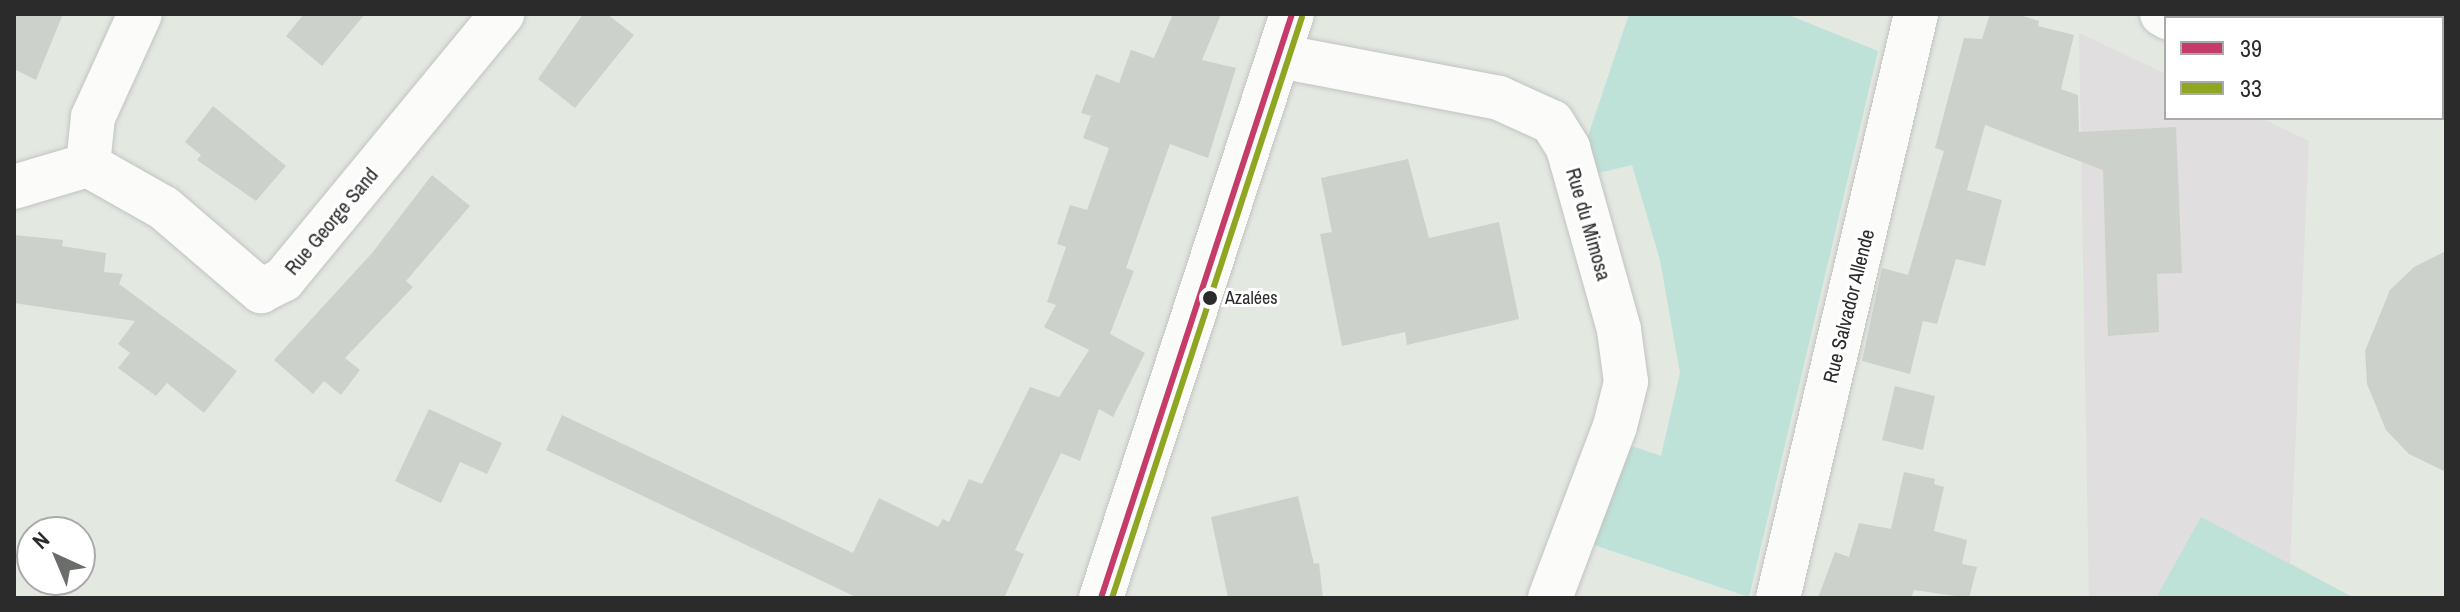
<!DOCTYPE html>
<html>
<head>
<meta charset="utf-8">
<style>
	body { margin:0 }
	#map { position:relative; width:2460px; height:612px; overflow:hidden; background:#e3e8e1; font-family:"Archivo Narrow",sans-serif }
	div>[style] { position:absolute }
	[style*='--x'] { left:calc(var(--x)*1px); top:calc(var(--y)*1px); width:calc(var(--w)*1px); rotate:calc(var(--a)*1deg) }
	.industrial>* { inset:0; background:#e0dede }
	.green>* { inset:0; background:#bee2d8 }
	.building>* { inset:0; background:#cdd1cc }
	.roads { filter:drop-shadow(0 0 2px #c3c3c2) drop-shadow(0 0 2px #c3c3c2) }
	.minor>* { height:44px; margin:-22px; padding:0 22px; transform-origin:22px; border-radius:22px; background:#fbfcfa }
	.bus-1>* { height:6px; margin:-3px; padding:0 3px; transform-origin:3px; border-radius:3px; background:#c53b6a }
	.bus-2>* { height:6px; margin:-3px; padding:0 3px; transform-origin:3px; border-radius:3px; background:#8fa623 }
	.dots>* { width:22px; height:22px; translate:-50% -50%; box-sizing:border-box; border:4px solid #fff; border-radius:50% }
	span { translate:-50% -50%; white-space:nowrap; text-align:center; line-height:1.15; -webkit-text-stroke:6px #fff; paint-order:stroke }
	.bus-label { font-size:18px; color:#2b2b2b }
	.left { translate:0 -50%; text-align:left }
	.street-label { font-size:20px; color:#2b2b2b }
	.frame { position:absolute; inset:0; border:16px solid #2b2b2b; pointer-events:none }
	.legend { position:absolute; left:2164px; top:16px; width:280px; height:104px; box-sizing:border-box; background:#fff; border:2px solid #aaa; margin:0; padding:10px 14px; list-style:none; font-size:24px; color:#2b2b2b }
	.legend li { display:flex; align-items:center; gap:16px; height:40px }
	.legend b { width:40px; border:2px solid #aaa }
	.north { position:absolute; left:16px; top:516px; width:80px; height:80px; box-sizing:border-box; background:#fff; border:2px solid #aaa; border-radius:50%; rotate:316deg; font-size:22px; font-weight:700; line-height:32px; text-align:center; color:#2b2b2b }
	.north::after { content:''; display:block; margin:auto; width:28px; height:36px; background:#6b6d6b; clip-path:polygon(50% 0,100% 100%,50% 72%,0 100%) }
</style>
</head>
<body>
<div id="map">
	<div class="industrial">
		<div style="clip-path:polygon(2079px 33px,2166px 74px,2166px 118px,2261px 118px,2309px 141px,2290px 563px,2354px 598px,2089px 598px)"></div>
	</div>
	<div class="green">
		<div style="clip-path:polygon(1629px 14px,1786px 14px,1878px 51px,1749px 597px,1594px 545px,1629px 445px,1661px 456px,1680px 373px,1660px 260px,1632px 165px,1594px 174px,1588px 136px)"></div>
		<div style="clip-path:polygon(2201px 517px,2290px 564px,2354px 598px,2156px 598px)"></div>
	</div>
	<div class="building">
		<div style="clip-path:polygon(14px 14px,63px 14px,36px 80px,14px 69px)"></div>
		<div style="clip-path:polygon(304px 14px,365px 14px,322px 66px,286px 36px)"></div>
		<div style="clip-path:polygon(583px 14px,607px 14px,634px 35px,575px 108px,538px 79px)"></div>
		<div style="clip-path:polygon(1173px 14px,1221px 14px,1202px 60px,1236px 68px,1208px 158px,1170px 144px,1126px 268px,1134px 271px,1110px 334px,1145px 353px,1113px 417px,1099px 409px,1080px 461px,1061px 453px,1015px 550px,1024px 554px,1004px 598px,858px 598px,546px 450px,562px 415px,853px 553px,879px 498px,938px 527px,943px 519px,949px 522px,969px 479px,982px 484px,1030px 387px,1059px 397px,1089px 350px,1044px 327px,1056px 305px,1047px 302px,1066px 247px,1057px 244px,1070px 205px,1087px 210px,1109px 148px,1083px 138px,1091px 116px,1081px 113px,1096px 74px,1119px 83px,1131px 50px,1154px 58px)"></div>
		<div style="clip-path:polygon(1990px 14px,2017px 14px,2039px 21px,2038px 26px,2074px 35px,2061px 89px,2078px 95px,2079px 132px,2176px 127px,2182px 273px,2157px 274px,2159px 332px,2108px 336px,2103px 170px,1985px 125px,1967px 190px,2002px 200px,1985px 266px,1956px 259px,1937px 324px,1923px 321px,1910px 374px,1862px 361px,1882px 268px,1908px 275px,1944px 151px,1935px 148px,1964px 38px,1982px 39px)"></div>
		<div style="clip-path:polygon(213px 106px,286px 166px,256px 201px,197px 160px,201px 155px,185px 142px)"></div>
		<div style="clip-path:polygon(1408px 159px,1429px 238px,1499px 222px,1519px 319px,1407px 345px,1405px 332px,1342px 346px,1320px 234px,1332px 232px,1321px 178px)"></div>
		<div style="clip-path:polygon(432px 175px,470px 206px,406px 281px,413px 287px,345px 358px,360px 370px,341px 395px,324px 381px,313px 394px,274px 360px,372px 253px)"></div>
		<div style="clip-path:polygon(14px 235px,63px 240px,62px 246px,106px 253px,104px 272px,123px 274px,119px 284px,237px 371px,204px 413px,167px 383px,156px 396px,118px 368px,130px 353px,118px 344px,135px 321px,14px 303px)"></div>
		<div style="clip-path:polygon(2446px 251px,2446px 472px,2409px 454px,2386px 430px,2367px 384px,2365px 351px,2390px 290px,2414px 267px)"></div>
		<div style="clip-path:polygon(1895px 386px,1935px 396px,1923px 450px,1882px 440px)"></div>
		<div style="clip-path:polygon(429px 409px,502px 443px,487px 474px,460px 462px,441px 503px,395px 481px)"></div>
		<div style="clip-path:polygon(1904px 472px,1935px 479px,1934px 484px,1944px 487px,1934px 531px,1967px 540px,1962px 564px,1977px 567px,1969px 598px,1914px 590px,1911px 598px,1818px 598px,1835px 552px,1849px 557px,1859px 523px,1891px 529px)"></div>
		<div style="clip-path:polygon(1298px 496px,1314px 564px,1319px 563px,1323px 598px,1228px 598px,1211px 517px)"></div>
	</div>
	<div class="roads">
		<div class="minor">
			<div style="--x:2162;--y:14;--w:8;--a:30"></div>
			<div style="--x:1279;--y:56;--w:224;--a:10.8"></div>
			<div style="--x:1499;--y:98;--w:58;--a:24.4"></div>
			<div style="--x:1552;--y:122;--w:31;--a:58"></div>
			<div style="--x:1568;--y:148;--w:189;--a:74.3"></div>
			<div style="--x:1619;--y:330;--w:52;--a:82.3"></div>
			<div style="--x:1626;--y:382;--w:45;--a:104"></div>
			<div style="--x:1615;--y:426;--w:184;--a:110.7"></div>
			<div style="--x:88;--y:165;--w:87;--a:29.5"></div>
			<div style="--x:164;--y:208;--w:128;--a:40.6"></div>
			<div style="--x:261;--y:291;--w:25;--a:-27"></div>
			<div style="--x:283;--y:280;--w:345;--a:-50.5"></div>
			<div style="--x:88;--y:165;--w:48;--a:-84.1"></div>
			<div style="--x:93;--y:117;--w:113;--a:-65.5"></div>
			<div style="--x:14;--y:187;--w:77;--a:-16.6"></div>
			<div style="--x:1101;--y:598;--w:614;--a:-71.89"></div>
			<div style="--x:1778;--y:598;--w:600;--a:-76.7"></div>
		</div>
	</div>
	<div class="bus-1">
		<div style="--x:1101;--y:598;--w:614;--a:-71.89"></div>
	</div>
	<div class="bus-2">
		<div style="--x:1112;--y:598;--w:611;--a:-71.89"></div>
	</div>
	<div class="dots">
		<div style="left:1210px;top:298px;background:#2b2b2b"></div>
	</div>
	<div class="bus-label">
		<span class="left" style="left:1225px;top:298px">Azalées</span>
	</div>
	<div class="street-label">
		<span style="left:331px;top:221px;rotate:-50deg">Rue George Sand</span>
		<span style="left:1589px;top:224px;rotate:74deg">Rue du Mimosa</span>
		<span style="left:1848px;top:306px;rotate:-76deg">Rue Salvador Allende</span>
	</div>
	<div class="frame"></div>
	<ul class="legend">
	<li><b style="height:10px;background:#c53b6a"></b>39</li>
	<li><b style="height:10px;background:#8fa623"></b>33</li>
	</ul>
	<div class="north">N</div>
</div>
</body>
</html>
